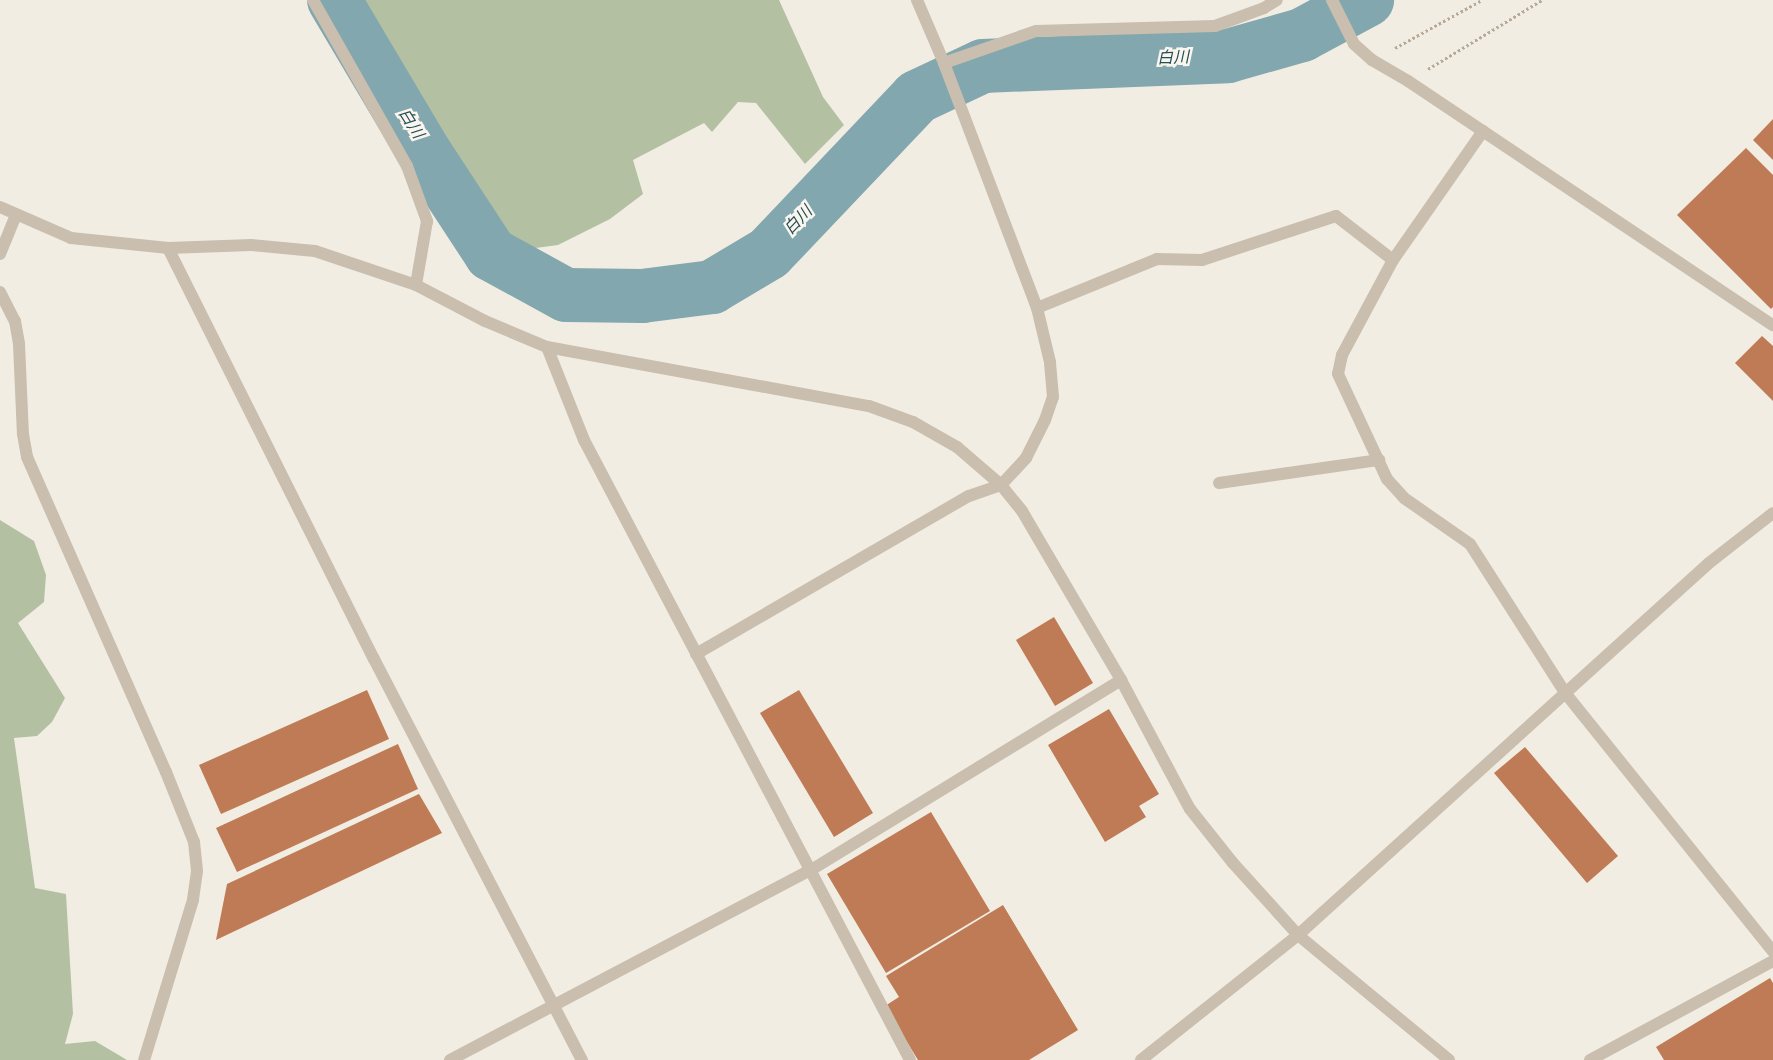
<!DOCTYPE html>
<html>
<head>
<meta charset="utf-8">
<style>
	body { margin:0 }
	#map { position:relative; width:1773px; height:1060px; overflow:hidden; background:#f2ede2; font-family:"Sofia Sans Condensed","Noto Sans JP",sans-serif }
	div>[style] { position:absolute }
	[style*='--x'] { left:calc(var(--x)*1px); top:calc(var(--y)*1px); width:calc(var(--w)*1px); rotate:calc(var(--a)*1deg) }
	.green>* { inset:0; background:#b3c1a2 }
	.river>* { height:54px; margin:-27px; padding:0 27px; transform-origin:27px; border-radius:27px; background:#83a7ae }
	.building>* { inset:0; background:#be7b55 }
	.path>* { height:3px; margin-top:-1.5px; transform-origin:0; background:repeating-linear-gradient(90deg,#b6a998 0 2.5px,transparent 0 5px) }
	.minor>* { height:12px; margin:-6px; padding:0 6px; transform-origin:6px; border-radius:6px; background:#cabeae }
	span { translate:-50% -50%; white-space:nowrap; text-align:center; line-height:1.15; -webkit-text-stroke:5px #faf6ee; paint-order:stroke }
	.water-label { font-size:16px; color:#244e58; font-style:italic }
</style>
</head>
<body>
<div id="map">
	<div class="green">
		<div style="clip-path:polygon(343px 0,779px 0,823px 97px,844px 125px,805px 164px,756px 103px,738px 102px,712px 132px,704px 123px,633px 160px,643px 194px,610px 219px,558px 245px,528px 249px,504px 242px,489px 225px,419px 122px)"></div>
		<div style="clip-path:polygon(0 520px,34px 541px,46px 575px,44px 602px,18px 623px,65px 698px,52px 722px,37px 736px,14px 738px,35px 888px,66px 894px,73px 1014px,65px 1044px,95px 1041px,127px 1060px,0 1060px)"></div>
	</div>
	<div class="river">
		<div style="--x:334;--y:0;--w:178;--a:59.3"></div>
		<div style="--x:425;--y:153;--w:121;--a:56.8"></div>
		<div style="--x:491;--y:254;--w:85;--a:28.7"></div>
		<div style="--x:566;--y:295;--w:76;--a:0.8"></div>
		<div style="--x:642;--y:296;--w:71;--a:-7.3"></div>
		<div style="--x:712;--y:287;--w:66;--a:-30.8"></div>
		<div style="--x:769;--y:253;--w:215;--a:-46.5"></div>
		<div style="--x:917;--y:97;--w:73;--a:-25.2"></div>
		<div style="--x:983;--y:66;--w:245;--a:-2.3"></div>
		<div style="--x:1228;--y:56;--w:77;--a:-15.8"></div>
		<div style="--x:1302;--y:35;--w:74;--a:-28.3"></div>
	</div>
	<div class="building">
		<div style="clip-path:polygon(1773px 119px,1773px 160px,1753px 140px)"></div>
		<div style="clip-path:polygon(1746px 148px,1773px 175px,1773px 307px,1771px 309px,1677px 215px)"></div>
		<div style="clip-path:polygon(1762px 336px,1773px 346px,1773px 401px,1735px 363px)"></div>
		<div style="clip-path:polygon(1054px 617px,1093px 683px,1055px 706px,1016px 640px)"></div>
		<div style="clip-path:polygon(367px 690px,389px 739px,221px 814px,199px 765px)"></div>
		<div style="clip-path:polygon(799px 690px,873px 813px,834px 837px,760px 713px)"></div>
		<div style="clip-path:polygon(1109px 709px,1159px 794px,1139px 806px,1146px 817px,1105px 842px,1048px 745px)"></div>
		<div style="clip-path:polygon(398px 744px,418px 789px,237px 872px,216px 828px)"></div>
		<div style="clip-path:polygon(1525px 747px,1618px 856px,1587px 883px,1494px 773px)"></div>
		<div style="clip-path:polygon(419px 794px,442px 833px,216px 940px,227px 884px)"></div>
		<div style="clip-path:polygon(931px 812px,990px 911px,886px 973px,827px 874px)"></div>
		<div style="clip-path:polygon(1003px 905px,1078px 1030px,1029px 1060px,918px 1060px,885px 1006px,899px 997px,886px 976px)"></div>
		<div style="clip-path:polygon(1770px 978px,1773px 983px,1773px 1060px,1664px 1060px,1656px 1047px)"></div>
	</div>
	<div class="path">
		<div style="--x:1395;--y:48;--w:99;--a:-28.9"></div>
		<div style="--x:1428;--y:69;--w:133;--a:-31.2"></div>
	</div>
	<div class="minor">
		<div style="--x:313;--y:0;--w:191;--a:60.5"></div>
		<div style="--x:407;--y:166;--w:59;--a:70"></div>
		<div style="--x:427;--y:221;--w:65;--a:99.8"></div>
		<div style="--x:1332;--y:0;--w:49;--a:63.4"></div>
		<div style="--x:1354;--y:44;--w:24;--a:42"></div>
		<div style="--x:1372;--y:60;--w:42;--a:30.3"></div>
		<div style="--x:1408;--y:81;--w:439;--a:33.8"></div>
		<div style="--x:944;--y:63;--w:97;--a:-19.2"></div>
		<div style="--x:1036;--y:31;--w:179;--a:-1.6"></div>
		<div style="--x:1215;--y:26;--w:52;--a:-20.2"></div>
		<div style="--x:1264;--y:8;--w:15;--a:-32"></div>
		<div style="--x:1483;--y:131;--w:157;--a:124.9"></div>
		<div style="--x:1393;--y:260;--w:108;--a:118.2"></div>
		<div style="--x:1342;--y:355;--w:19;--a:102"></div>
		<div style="--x:1338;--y:374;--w:116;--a:65"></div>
		<div style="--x:1387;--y:479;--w:25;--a:48"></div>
		<div style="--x:1404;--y:498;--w:80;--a:34.9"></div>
		<div style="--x:1470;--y:544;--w:178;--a:57.4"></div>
		<div style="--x:1566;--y:694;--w:330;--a:51.2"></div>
		<div style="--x:0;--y:207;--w:77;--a:23.6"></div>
		<div style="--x:71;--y:238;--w:98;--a:5.9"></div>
		<div style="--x:168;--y:248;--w:83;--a:-2.1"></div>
		<div style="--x:251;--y:245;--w:64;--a:5.4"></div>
		<div style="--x:315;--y:251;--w:107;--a:18.6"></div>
		<div style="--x:416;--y:285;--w:78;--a:27.6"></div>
		<div style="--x:485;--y:321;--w:67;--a:22.8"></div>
		<div style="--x:547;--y:347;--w:327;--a:10.4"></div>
		<div style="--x:869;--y:406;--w:47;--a:20"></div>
		<div style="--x:913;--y:422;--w:51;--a:29.6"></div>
		<div style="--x:957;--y:447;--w:58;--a:40.8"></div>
		<div style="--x:1001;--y:485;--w:33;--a:51"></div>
		<div style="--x:1022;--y:511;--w:196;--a:59.6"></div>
		<div style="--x:1121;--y:680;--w:146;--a:61.9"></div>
		<div style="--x:1190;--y:809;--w:69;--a:51.5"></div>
		<div style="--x:1233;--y:863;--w:97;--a:47.9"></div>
		<div style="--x:1298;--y:935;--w:196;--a:39.6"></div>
		<div style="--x:168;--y:248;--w:460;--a:63.4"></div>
		<div style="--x:374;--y:659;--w:452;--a:62.6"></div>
		<div style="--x:0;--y:254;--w:42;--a:-67.7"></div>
		<div style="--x:0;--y:292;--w:33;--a:63"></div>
		<div style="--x:15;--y:321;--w:23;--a:80"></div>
		<div style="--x:19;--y:344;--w:90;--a:87.5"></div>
		<div style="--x:23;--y:434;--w:23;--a:80"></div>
		<div style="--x:27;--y:457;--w:344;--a:66.2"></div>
		<div style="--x:166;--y:772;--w:75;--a:68.2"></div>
		<div style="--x:194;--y:842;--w:29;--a:84"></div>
		<div style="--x:197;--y:871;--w:29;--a:98"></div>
		<div style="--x:193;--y:900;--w:167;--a:107"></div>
		<div style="--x:1037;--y:308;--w:130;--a:-22.2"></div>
		<div style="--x:1157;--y:259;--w:45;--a:1.3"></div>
		<div style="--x:1202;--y:260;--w:141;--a:-18.2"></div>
		<div style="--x:1336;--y:216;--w:72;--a:37.7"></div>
		<div style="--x:547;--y:347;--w:100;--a:68.3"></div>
		<div style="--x:584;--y:440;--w:700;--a:62.26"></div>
		<div style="--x:1219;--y:483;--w:162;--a:-8.2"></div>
		<div style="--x:696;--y:654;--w:315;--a:-30.1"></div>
		<div style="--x:969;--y:496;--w:34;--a:-19"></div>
		<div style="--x:1001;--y:485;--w:37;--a:-47"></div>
		<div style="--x:1026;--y:458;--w:42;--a:-63.4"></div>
		<div style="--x:1045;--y:420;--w:24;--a:-71"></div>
		<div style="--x:1053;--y:397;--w:35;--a:-95"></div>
		<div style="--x:1050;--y:362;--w:56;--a:-103.5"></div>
		<div style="--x:1037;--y:308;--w:262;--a:-110.8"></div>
		<div style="--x:944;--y:63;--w:69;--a:-113.2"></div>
		<div style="--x:450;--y:1060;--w:408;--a:-27.8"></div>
		<div style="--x:811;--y:870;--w:364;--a:-31.5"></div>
		<div style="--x:1141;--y:1060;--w:201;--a:-38.5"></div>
		<div style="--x:1298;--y:935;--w:554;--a:-42.15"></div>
		<div style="--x:1709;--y:563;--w:81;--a:-38"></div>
		<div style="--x:1590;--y:1060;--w:208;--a:-28.4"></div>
	</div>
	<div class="water-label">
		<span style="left:1173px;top:59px;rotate:-2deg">白川</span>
		<span style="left:410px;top:124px;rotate:58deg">白川</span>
		<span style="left:799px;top:221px;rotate:-46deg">白川</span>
	</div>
</div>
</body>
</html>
